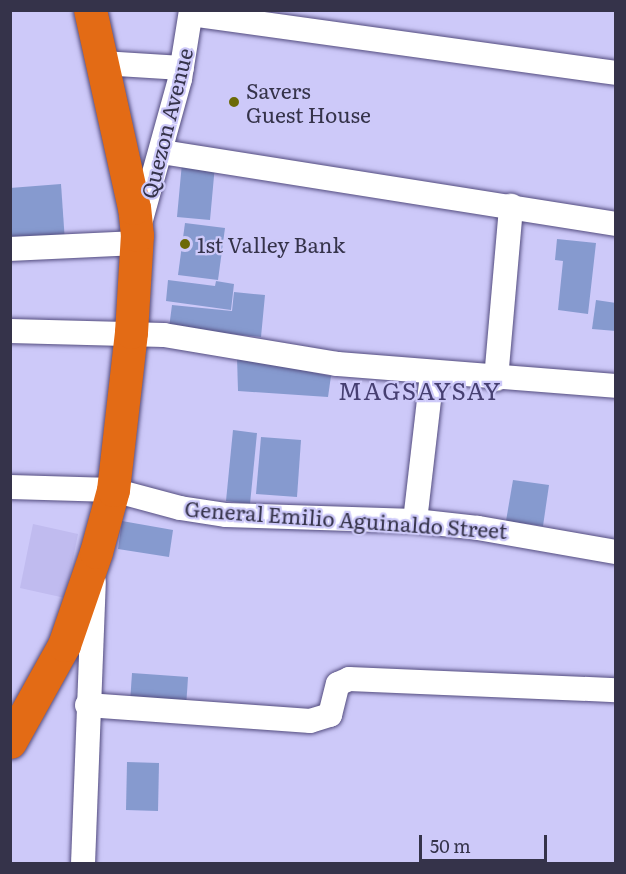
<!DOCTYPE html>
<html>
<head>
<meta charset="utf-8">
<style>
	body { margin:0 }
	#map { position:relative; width:626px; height:874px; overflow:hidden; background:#cdc9f9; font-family:Literata,serif }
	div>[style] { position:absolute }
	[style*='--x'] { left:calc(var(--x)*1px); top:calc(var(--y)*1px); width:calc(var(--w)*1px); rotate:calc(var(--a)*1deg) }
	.built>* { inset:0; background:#c0bbef }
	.building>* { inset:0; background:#869acf }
	.roads { filter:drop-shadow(0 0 2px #534c7f) drop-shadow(0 0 2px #534c7f) }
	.minor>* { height:24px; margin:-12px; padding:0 12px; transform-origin:12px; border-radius:12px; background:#fff }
	.highway>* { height:33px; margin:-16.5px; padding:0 16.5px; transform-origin:16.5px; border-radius:16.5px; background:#e36b15 }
	.dots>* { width:16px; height:16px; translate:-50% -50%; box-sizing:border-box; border:3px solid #cdc9f9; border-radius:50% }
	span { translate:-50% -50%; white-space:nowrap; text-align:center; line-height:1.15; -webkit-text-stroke:4.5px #cdc9f9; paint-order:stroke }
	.poi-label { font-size:21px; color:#35334a }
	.left { translate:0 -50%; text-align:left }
	.street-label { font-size:21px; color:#35334a }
	.quarter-label { font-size:24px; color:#463f71; letter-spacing:1.5px }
	.frame { position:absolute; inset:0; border:12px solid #35334a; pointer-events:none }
	.scale { position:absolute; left:419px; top:835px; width:128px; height:27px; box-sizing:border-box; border:3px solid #35334a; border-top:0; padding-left:8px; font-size:18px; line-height:21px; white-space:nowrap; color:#35334a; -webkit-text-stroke:4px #cdc9f9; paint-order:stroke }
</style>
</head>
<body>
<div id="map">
	<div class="built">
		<div style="clip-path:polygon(33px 524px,78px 534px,65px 598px,20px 588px)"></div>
	</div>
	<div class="building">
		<div style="clip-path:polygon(182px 163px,215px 165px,210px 220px,177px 217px)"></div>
		<div style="clip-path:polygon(61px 184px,65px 242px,10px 246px,10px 188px)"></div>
		<div style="clip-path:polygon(185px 223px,225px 228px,218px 280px,178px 275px)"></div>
		<div style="clip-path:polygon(557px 239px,596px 243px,588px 314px,558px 310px,563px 261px,555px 260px)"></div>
		<div style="clip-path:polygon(168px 280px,215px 286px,216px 281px,234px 284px,231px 310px,166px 301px)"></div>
		<div style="clip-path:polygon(234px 292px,265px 295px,261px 337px,169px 328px,172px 305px,232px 311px)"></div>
		<div style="clip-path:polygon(596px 300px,616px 303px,616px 331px,592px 329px)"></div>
		<div style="clip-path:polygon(237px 357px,331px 376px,328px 397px,238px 391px)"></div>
		<div style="clip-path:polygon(233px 430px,257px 433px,250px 504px,226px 501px)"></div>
		<div style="clip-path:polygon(261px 437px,301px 440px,297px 497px,256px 494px)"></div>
		<div style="clip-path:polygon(513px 480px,549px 485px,543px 526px,506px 521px)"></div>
		<div style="clip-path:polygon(122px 521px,173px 530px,169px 557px,118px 549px)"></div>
		<div style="clip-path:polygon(132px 673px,188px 677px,186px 708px,130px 703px)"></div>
		<div style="clip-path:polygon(127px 762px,159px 763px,158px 811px,126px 810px)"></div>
	</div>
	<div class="roads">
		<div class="minor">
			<div style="--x:191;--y:14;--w:429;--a:7.9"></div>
			<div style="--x:102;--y:63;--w:80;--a:3.6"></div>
			<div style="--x:162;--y:152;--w:460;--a:9"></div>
			<div style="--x:139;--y:227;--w:154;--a:-74.5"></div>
			<div style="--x:180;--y:79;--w:70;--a:-80.9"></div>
			<div style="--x:10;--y:249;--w:126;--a:-2.7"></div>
			<div style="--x:10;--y:331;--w:154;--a:1.5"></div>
			<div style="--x:164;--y:335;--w:175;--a:9.5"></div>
			<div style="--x:337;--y:364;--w:280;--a:4.5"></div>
			<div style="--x:496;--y:379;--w:174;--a:-85"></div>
			<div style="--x:10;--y:487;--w:103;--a:1.7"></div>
			<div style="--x:113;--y:490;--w:69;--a:15"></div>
			<div style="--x:180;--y:508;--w:47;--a:8.7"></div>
			<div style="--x:226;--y:515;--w:189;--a:1.8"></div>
			<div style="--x:415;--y:521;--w:63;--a:6.3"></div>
			<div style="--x:478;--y:528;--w:140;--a:9.9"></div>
			<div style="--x:415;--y:521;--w:148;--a:-83.4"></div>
			<div style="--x:87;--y:705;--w:224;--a:4.1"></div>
			<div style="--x:310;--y:721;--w:21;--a:-17"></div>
			<div style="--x:330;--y:715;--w:32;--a:-76"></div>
			<div style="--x:338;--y:684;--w:12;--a:-24"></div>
			<div style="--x:349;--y:679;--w:267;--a:2.4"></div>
			<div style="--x:83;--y:864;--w:282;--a:-87.8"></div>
		</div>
		<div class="highway">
			<div style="--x:10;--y:742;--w:111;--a:-60.9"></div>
			<div style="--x:64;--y:645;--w:98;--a:-71"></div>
			<div style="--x:96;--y:552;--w:64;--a:-74.7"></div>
			<div style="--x:113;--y:490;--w:159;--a:-83.5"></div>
			<div style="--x:131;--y:332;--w:97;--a:-86.5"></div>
			<div style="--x:137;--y:235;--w:27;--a:-96"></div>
			<div style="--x:134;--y:208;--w:203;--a:-102.5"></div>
		</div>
	</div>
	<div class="dots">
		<div style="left:234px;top:102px;background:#6c6a07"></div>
		<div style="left:185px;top:244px;background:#6c6a07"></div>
	</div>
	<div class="poi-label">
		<span class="left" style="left:246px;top:102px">Savers<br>Guest House</span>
		<span class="left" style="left:197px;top:244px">1st Valley Bank</span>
	</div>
	<div class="street-label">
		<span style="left:166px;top:123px;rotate:-76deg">Quezon Avenue</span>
		<span style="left:346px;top:519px;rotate:4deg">General Emilio Aguinaldo Street</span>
	</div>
	<div class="quarter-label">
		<span style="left:420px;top:390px">MAGSAYSAY</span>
	</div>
	<div class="frame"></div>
	<div class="scale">50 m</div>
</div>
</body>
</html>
